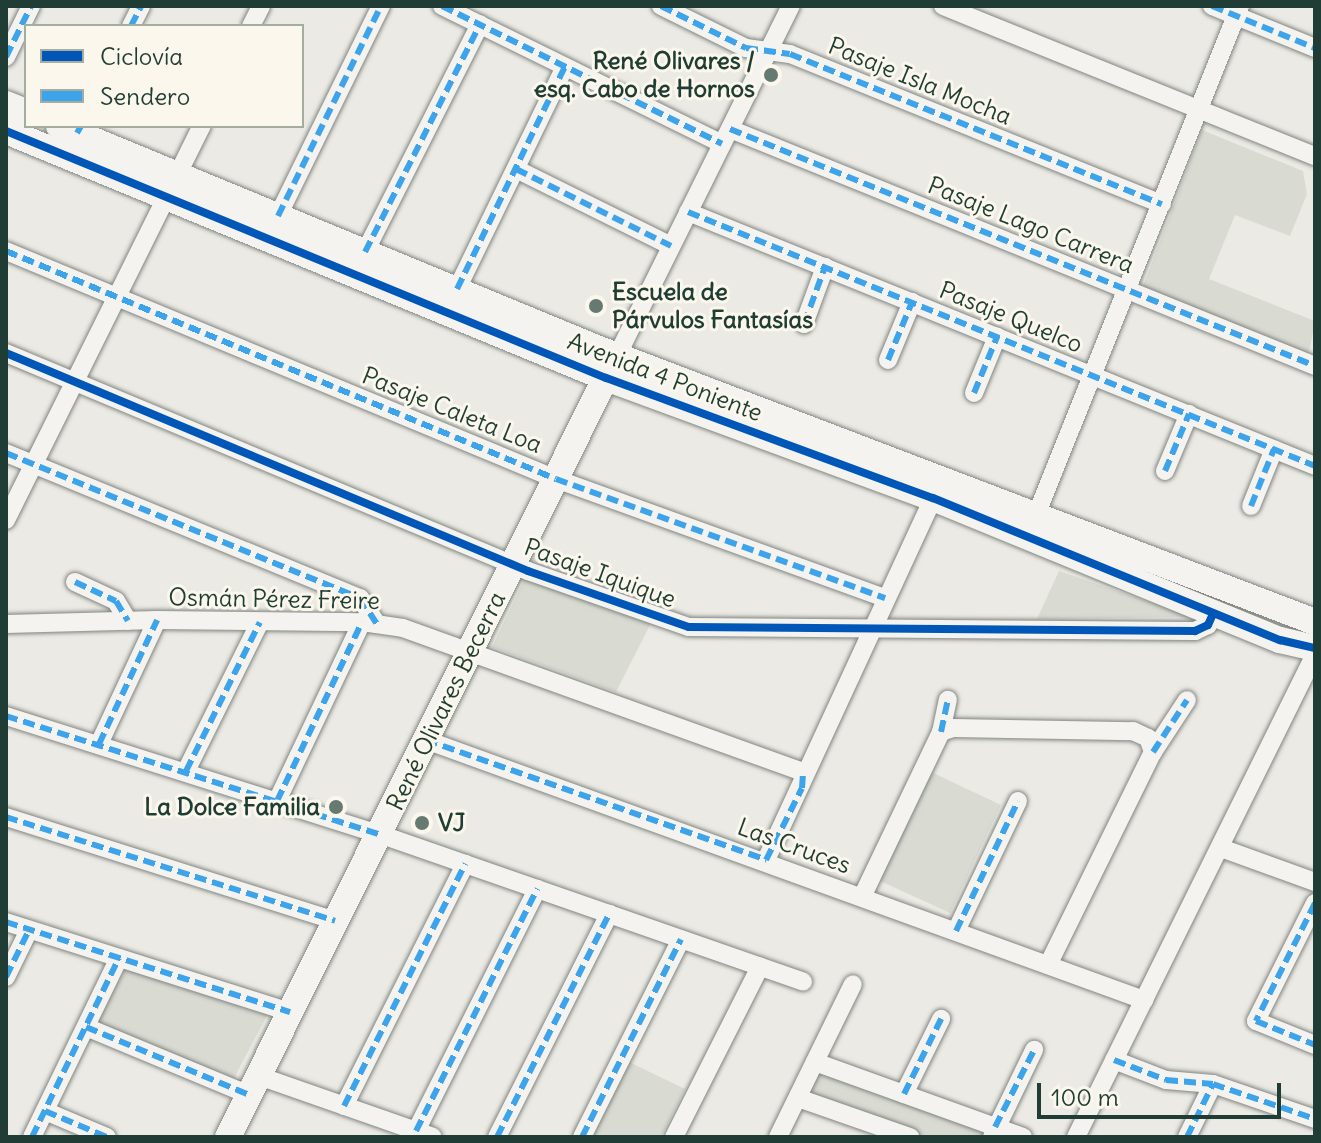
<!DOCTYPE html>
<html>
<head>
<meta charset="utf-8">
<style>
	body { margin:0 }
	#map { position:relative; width:1321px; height:1143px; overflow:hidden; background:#ebeae4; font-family:Delius,sans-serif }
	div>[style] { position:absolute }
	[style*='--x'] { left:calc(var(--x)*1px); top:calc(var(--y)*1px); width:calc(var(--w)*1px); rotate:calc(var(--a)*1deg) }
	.green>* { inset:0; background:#d9dbd2 }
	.roads { filter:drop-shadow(0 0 2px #808581) drop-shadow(0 0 2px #808581) }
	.street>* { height:18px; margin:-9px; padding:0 9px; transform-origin:9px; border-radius:9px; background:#f4f3ef }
	.secondary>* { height:26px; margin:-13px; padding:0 13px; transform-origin:13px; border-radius:13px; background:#f4f3ef }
	.quiet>* { height:6px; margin-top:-3px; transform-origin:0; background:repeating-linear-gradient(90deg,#3da4eb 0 12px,transparent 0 18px) }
	.cycleway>* { height:8px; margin:-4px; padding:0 4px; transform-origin:4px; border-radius:4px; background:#0057b8 }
	.dots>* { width:22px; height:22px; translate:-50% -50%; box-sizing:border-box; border:4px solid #fbf7ec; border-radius:50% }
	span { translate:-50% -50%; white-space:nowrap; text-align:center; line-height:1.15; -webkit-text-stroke:6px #fbf7ec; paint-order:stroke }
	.poi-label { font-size:24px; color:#1f3d34; font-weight:700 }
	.right { translate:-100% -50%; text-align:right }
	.left { translate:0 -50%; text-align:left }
	.street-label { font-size:24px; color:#1f3d34 }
	.frame { position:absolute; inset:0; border:8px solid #1f3d34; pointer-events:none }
	.legend { position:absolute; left:24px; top:24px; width:280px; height:104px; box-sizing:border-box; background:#fbf7ec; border:2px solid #a3ada2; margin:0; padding:10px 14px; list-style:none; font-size:24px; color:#1f3d34 }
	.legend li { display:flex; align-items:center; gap:16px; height:40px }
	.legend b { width:40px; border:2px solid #a3ada2 }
	.scale { position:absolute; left:1037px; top:1083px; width:244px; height:36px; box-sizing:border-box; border:4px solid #1f3d34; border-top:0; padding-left:10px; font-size:24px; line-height:28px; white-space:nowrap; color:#1f3d34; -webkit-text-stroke:6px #fbf7ec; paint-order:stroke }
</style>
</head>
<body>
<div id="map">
	<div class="green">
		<div style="clip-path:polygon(1202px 130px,1303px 171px,1307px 194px,1290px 236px,1235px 215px,1209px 279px,1315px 321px,1308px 358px,1142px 289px)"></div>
		<div style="clip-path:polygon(1059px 571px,1193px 617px,1037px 619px)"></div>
		<div style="clip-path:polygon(527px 574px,652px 621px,616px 692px,492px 647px)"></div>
		<div style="clip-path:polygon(929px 771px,1001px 805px,950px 913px,878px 880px)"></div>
		<div style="clip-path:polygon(129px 964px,271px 1008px,232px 1082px,99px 1027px,97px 1020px)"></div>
		<div style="clip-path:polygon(627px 1061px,685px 1089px,661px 1137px,590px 1137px)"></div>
		<div style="clip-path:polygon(821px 1072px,985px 1130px,989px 1137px,926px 1137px,816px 1098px,808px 1091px)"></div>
	</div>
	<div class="roads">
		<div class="street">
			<div style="--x:442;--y:6;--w:312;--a:26.2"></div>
			<div style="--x:661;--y:6;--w:95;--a:26.3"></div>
			<div style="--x:746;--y:48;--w:44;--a:7.8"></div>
			<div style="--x:790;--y:54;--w:401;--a:22"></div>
			<div style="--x:943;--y:6;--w:401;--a:22"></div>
			<div style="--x:1212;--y:6;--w:111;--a:22.2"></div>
			<div style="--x:131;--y:26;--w:22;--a:-63"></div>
			<div style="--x:251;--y:26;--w:22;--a:-63"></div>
			<div style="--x:6;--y:57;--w:57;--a:-63.9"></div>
			<div style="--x:730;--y:129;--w:631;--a:22.05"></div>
			<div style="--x:516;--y:169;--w:173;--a:26.4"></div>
			<div style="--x:688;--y:212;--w:676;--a:22.05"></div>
			<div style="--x:278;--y:216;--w:234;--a:-63.9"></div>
			<div style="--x:6;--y:251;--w:595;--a:22.52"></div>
			<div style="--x:556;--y:479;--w:350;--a:19.9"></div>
			<div style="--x:365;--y:252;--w:255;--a:-63.2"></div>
			<div style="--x:457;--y:289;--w:247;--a:-64.1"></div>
			<div style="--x:804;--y:324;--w:61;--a:-69.8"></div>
			<div style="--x:6;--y:353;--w:566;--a:22.67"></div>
			<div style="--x:528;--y:571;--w:170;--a:19.2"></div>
			<div style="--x:689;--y:627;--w:506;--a:0.45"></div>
			<div style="--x:1195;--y:631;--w:14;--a:-25"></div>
			<div style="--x:1208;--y:625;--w:12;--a:-66"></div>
			<div style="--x:617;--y:356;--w:391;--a:-63.6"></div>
			<div style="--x:888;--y:360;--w:63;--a:-67.5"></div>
			<div style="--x:974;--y:393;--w:61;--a:-67.7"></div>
			<div style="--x:6;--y:453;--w:383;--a:22.3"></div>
			<div style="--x:360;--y:598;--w:31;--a:57"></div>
			<div style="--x:1165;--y:471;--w:62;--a:-67.2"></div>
			<div style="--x:1251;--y:506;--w:61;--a:-68"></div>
			<div style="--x:1037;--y:513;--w:546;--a:-68.18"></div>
			<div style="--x:6;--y:520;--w:440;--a:-63.6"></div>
			<div style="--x:75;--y:582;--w:45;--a:24.9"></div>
			<div style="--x:116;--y:601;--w:23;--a:59"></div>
			<div style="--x:6;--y:624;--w:151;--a:-1.5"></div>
			<div style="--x:157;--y:620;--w:205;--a:0.6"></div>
			<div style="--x:362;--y:622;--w:41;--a:8.3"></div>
			<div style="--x:403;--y:628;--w:425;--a:19.8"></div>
			<div style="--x:6;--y:716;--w:391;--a:17.6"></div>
			<div style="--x:379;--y:834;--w:449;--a:19.2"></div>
			<div style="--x:941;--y:732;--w:13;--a:-18"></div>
			<div style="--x:953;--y:728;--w:180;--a:1"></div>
			<div style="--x:1133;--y:731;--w:17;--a:25"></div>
			<div style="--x:1148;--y:738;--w:15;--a:70"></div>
			<div style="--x:426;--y:740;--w:764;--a:19.91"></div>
			<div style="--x:99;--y:744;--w:137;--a:-64.9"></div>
			<div style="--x:186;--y:771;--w:166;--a:-63.6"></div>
			<div style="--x:277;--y:801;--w:198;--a:-64.6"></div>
			<div style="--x:6;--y:817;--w:345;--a:17.5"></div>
			<div style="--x:1221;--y:848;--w:100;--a:19.9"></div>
			<div style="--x:766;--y:860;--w:399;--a:-65.2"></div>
			<div style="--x:862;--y:897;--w:183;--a:-64.4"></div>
			<div style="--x:941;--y:732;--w:33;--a:-78"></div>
			<div style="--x:1315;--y:903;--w:132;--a:116.6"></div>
			<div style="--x:1256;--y:1021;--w:64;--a:22.1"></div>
			<div style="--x:6;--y:922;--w:298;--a:17.6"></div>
			<div style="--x:956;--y:931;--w:144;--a:-64.5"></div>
			<div style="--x:1048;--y:965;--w:237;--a:-63.8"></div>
			<div style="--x:1153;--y:752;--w:62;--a:-56.8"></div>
			<div style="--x:6;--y:977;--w:52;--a:-63.9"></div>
			<div style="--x:86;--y:1027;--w:177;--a:22.6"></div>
			<div style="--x:1114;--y:1060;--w:56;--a:21"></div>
			<div style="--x:1166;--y:1080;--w:47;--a:4.9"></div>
			<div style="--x:1213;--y:1084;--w:108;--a:18.9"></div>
			<div style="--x:815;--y:1062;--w:221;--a:19.8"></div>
			<div style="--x:259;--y:1076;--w:184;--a:19.3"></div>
			<div style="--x:904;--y:1094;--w:84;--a:-63.7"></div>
			<div style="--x:798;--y:1098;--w:119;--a:19.2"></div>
			<div style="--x:344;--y:1106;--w:271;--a:-63.4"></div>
			<div style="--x:45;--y:1111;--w:67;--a:22.8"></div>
			<div style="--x:416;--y:1131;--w:271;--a:-63.4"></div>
			<div style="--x:32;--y:1137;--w:199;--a:-64.1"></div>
			<div style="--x:497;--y:1137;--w:250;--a:-63.3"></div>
			<div style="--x:582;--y:1137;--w:221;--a:-63.4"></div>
			<div style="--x:674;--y:1137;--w:191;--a:-63.2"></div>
			<div style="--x:778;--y:1137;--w:170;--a:-63.9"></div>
			<div style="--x:992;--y:1137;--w:97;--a:-64.2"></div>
			<div style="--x:1076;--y:1137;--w:539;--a:-63.67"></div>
			<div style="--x:1187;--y:1137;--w:59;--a:-63.9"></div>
		</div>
		<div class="secondary">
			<div style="--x:6;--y:104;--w:22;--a:22"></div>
			<div style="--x:59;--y:126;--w:584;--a:22.44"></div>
			<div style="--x:599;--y:349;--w:766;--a:20.87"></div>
			<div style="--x:6;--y:131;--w:649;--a:22.38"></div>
			<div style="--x:606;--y:378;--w:348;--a:20.2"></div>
			<div style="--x:933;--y:498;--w:375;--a:22.3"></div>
			<div style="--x:1280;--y:640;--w:36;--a:13"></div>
			<div style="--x:228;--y:1137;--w:864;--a:-63.55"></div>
		</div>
	</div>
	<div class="quiet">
		<div style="--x:442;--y:6;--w:312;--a:26.2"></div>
		<div style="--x:661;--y:6;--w:95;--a:26.3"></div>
		<div style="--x:746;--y:48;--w:44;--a:7.8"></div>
		<div style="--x:790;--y:54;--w:401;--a:22"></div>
		<div style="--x:1212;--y:6;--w:111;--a:22.2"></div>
		<div style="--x:131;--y:26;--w:22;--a:-63"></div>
		<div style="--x:6;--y:57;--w:57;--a:-63.9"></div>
		<div style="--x:730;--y:129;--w:631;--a:22.05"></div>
		<div style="--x:77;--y:133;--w:8;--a:-60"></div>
		<div style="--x:516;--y:169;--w:173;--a:26.4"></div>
		<div style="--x:688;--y:212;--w:676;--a:22.05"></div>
		<div style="--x:278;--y:216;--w:234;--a:-63.9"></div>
		<div style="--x:6;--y:251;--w:595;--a:22.52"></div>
		<div style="--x:556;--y:479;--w:350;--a:19.9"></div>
		<div style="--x:365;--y:252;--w:255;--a:-63.2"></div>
		<div style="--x:457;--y:289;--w:247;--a:-64.1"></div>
		<div style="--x:804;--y:324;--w:61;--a:-69.8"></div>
		<div style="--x:888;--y:360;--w:63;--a:-67.5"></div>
		<div style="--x:974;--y:393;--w:61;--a:-67.7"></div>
		<div style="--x:6;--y:453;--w:383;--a:22.3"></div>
		<div style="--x:360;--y:598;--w:31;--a:57"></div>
		<div style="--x:1165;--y:471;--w:62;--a:-67.2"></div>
		<div style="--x:1251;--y:506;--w:61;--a:-68"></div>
		<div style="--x:75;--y:582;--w:45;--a:24.9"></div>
		<div style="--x:116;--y:601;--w:23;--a:59"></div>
		<div style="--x:6;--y:716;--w:391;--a:17.6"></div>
		<div style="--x:941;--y:732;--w:33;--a:-78"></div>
		<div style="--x:426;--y:740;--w:361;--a:19.4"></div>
		<div style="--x:766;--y:860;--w:80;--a:-63.4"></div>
		<div style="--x:802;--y:788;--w:16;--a:-86"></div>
		<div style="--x:99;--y:744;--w:137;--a:-64.9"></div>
		<div style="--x:1153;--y:752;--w:62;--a:-56.8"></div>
		<div style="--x:186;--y:771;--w:166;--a:-63.6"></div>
		<div style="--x:277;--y:801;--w:198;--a:-64.6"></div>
		<div style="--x:6;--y:817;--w:345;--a:17.5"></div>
		<div style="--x:1315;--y:903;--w:132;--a:116.6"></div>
		<div style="--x:1256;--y:1021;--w:64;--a:22.1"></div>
		<div style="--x:6;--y:922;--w:298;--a:17.6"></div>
		<div style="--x:956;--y:931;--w:144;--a:-64.5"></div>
		<div style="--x:6;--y:977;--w:52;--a:-63.9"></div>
		<div style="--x:86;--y:1027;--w:177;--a:22.6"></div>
		<div style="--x:1114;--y:1060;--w:56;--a:21"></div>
		<div style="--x:1166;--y:1080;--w:47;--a:4.9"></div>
		<div style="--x:1213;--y:1084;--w:108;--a:18.9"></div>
		<div style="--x:904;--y:1094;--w:84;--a:-63.7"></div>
		<div style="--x:344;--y:1106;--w:271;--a:-63.4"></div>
		<div style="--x:45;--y:1111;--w:67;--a:22.8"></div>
		<div style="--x:995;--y:1127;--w:86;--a:-63.1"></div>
		<div style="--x:416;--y:1131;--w:271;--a:-63.4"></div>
		<div style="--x:32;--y:1137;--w:199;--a:-64.1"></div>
		<div style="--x:497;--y:1137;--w:250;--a:-63.3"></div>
		<div style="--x:582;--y:1137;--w:221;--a:-63.4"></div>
		<div style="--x:1187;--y:1137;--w:59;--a:-63.9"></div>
	</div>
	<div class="cycleway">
		<div style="--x:6;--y:131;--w:649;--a:22.38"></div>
		<div style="--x:606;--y:378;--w:348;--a:20.2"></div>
		<div style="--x:933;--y:498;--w:375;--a:22.3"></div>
		<div style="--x:1280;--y:640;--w:36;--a:13"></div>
		<div style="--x:6;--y:353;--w:566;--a:22.67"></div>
		<div style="--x:528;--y:571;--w:170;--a:19.2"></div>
		<div style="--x:689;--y:627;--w:506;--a:0.45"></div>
		<div style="--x:1195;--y:631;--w:14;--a:-25"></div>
		<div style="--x:1208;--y:625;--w:12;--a:-66"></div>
	</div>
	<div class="dots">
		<div style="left:771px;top:75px;background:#667a72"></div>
		<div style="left:596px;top:306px;background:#667a72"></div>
		<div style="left:336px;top:807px;background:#667a72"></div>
		<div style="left:422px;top:823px;background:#667a72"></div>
	</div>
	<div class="poi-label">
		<span class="right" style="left:755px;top:75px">René Olivares /<br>esq. Cabo de Hornos</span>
		<span class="left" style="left:612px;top:306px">Escuela de<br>Párvulos Fantasías</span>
		<span class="right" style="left:320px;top:807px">La Dolce Familia</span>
		<span class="left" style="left:438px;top:823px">VJ</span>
	</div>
	<div class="street-label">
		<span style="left:920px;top:81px;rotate:22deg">Pasaje Isla Mocha</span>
		<span style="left:1031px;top:225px;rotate:22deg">Pasaje Lago Carrera</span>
		<span style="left:1011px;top:317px;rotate:22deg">Pasaje Quelco</span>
		<span style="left:665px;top:377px;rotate:21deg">Avenida 4 Poniente</span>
		<span style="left:452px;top:410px;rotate:22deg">Pasaje Caleta Loa</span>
		<span style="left:600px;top:573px;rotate:20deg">Pasaje Iquique</span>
		<span style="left:274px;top:599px;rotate:1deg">Osmán Pérez Freire</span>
		<span style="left:446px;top:701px;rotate:-64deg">René Olivares Becerra</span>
		<span style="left:794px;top:846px;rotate:20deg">Las Cruces</span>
	</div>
	<div class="frame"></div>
	<ul class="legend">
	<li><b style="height:10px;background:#0057b8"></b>Ciclovía</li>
	<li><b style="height:10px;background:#3da4eb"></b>Sendero</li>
	</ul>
	<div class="scale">100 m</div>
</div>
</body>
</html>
